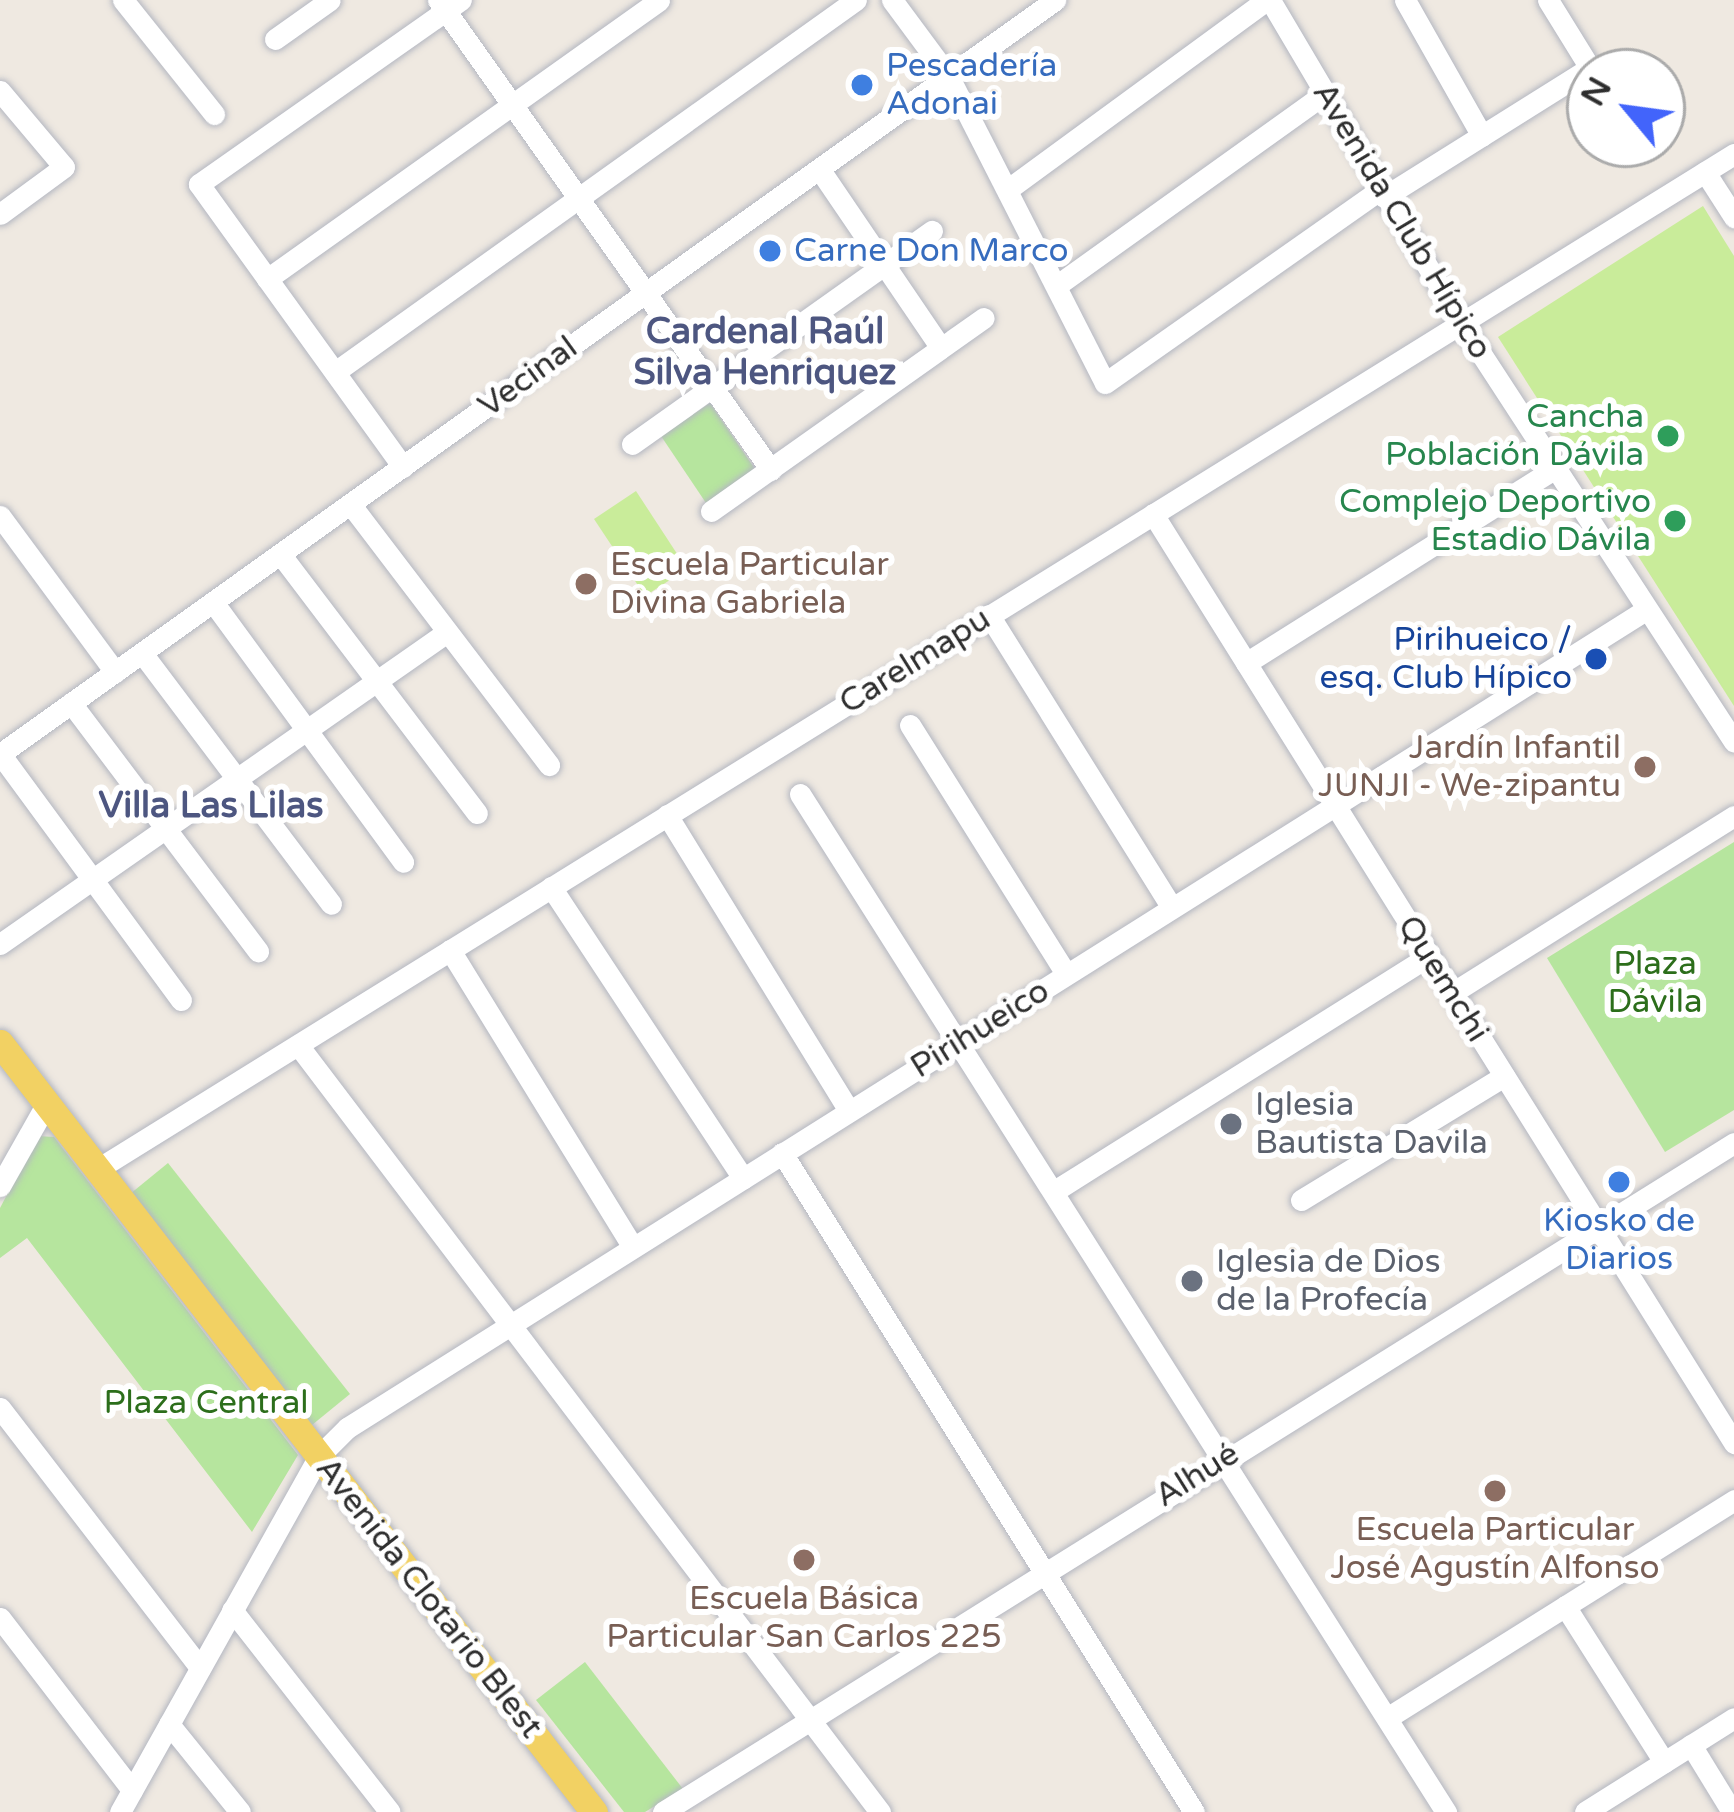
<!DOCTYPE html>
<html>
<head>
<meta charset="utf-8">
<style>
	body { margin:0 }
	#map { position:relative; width:1734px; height:1812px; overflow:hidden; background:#efe9e1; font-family:"Varela Round",sans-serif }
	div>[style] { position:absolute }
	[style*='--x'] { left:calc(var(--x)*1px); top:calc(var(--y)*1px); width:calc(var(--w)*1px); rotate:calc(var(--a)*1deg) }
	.green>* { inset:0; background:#b6e59e }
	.pitch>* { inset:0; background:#c9ec9a }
	.roads { filter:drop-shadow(0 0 3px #b4b7c1) drop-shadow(0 0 3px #b4b7c1) }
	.minor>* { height:21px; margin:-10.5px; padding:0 10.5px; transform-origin:10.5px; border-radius:10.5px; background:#fff }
	.major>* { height:27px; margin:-13.5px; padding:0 13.5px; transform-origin:13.5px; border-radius:13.5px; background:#f2d163 }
	.dots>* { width:33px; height:33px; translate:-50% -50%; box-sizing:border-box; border:6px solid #fff; border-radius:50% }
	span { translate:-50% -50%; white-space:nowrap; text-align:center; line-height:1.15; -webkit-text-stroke:12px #fff; paint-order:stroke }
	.shop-label { font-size:33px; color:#366cbe }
	.left { translate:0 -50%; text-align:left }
	.street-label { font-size:33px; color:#2e2e2e }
	.leisure-label { font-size:33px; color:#27864d }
	.right { translate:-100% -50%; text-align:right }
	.education-label { font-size:33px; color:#785e54 }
	.transit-label { font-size:33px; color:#164399 }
	.park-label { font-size:33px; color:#2c6e1b }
	.worship-label { font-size:33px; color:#5b616d }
	.neighbourhood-label { font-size:36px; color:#4d5680; font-weight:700 }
	.north { position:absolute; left:1566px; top:48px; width:120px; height:120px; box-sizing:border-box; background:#fff; border:3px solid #ababab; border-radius:50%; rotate:299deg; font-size:33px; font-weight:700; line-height:48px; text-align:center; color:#2e2e2e }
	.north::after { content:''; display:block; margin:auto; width:42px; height:54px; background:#4264fb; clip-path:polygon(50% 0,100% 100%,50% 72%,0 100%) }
</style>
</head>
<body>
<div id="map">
	<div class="green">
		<div style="clip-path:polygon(710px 403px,755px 469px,706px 503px,661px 436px)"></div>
		<div style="clip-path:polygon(1734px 842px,1734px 1110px,1665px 1152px,1547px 958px)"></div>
		<div style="clip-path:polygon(38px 1136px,54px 1137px,298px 1455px,252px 1532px,27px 1238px,0 1258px,0 1208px)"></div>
		<div style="clip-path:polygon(168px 1163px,350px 1394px,312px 1425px,130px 1194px)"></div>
		<div style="clip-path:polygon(585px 1662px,683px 1789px,645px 1812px,624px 1812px,536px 1700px)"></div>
	</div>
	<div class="pitch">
		<div style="clip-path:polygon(1703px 206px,1734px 256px,1734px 706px,1498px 337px)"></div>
		<div style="clip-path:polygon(636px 491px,687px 569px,645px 596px,594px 519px)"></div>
	</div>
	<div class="roads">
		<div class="minor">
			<div style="--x:123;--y:0;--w:146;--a:51.4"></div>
			<div style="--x:438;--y:0;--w:576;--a:54.68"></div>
			<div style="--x:892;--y:0;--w:96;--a:53.5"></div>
			<div style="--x:949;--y:77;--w:343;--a:63"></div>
			<div style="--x:1105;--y:383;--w:336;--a:-35.1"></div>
			<div style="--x:1270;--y:0;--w:379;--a:59.4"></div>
			<div style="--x:1463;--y:326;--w:496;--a:56.9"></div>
			<div style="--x:1405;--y:0;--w:156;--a:60.5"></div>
			<div style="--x:275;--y:39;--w:67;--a:-35.3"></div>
			<div style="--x:0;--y:91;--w:99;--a:49.9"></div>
			<div style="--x:64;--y:167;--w:79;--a:143.7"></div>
			<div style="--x:820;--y:170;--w:215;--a:55.8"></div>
			<div style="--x:1705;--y:172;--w:54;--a:57.2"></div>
			<div style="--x:1007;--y:190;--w:322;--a:-36.2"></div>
			<div style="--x:1384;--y:197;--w:243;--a:-32.1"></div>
			<div style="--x:1590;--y:68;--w:80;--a:-121.7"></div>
			<div style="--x:267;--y:279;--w:481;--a:-35.4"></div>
			<div style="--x:1056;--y:286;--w:330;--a:-35.6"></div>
			<div style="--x:335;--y:372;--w:640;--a:-35.53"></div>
			<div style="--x:632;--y:444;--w:368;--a:-35.4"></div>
			<div style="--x:403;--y:467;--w:349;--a:-125.8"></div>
			<div style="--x:199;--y:184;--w:320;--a:-35.1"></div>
			<div style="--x:351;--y:505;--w:327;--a:52.7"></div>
			<div style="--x:711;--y:511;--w:334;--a:-35.3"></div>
			<div style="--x:1153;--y:514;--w:1096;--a:57.98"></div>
			<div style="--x:0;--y:516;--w:194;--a:53.6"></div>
			<div style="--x:281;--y:555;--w:324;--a:52.8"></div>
			<div style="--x:213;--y:602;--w:322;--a:53.8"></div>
			<div style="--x:989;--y:615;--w:345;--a:58"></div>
			<div style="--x:142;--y:653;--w:314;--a:53"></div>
			<div style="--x:1246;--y:663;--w:366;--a:-32.2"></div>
			<div style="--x:71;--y:703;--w:311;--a:53"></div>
			<div style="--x:910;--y:725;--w:294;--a:57.9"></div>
			<div style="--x:800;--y:794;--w:1206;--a:57.6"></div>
			<div style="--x:667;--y:815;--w:347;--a:58.4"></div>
			<div style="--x:551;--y:887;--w:349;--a:56.6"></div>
			<div style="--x:0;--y:944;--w:545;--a:-34.91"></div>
			<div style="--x:450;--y:950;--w:349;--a:58.4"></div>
			<div style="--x:1452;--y:993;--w:333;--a:-32.1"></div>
			<div style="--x:181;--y:1000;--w:305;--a:-126.3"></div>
			<div style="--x:0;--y:754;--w:1297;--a:-35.55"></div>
			<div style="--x:298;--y:1045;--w:963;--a:52.81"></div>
			<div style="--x:782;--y:1153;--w:777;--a:57.99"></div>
			<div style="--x:96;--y:1170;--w:1928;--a:-31.81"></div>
			<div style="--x:0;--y:1186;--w:95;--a:-60.5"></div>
			<div style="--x:1056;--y:1190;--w:440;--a:-32.1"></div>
			<div style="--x:1301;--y:1200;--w:238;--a:-31.4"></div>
			<div style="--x:0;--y:1408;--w:328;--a:52.4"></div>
			<div style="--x:1565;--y:1606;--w:185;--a:57.6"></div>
			<div style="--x:232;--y:1610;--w:256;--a:52"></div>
			<div style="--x:0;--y:1618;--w:217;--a:52.5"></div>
			<div style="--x:1387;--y:1718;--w:410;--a:-32.1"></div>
			<div style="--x:169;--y:1724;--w:113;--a:51.1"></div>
			<div style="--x:1691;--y:1745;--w:79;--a:58.5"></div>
			<div style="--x:120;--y:1812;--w:408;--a:-60.8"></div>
			<div style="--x:319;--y:1456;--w:40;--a:-45"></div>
			<div style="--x:347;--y:1428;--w:1536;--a:-32.21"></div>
			<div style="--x:663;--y:1812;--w:1263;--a:-31.99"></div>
			<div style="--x:1585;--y:1812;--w:176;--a:-32.2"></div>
		</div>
		<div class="major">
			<div style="--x:0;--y:1043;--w:972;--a:52.32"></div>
		</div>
	</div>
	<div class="dots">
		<div style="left:862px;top:85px;background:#3f7fe0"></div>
		<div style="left:770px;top:251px;background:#3f7fe0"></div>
		<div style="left:1668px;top:436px;background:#2e9e5b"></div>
		<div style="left:1675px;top:521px;background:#2e9e5b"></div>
		<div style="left:586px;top:584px;background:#8d6e63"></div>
		<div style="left:1596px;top:659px;background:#1a4fb4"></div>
		<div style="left:1645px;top:767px;background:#8d6e63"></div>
		<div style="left:1231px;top:1124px;background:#6b7280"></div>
		<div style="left:1619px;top:1182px;background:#3f7fe0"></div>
		<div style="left:1192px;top:1281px;background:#6b7280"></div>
		<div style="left:1495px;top:1491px;background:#8d6e63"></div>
		<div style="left:804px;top:1560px;background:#8d6e63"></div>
	</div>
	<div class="shop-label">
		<span class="left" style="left:886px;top:85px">Pescadería<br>Adonai</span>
		<span class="left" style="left:794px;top:251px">Carne Don Marco</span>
		<span style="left:1619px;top:1240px">Kiosko de<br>Diarios</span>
	</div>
	<div class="street-label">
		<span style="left:1402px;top:221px;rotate:59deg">Avenida Club Hípico</span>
		<span style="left:528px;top:377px;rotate:-36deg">Vecinal</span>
		<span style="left:915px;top:661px;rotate:-32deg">Carelmapu</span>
		<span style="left:1443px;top:979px;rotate:58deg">Quemchi</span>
		<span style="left:980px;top:1029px;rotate:-32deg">Pirihueico</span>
		<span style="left:1197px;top:1475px;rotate:-32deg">Alhué</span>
		<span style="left:429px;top:1598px;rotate:52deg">Avenida Clotario Blest</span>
	</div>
	<div class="leisure-label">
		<span class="right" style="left:1644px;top:436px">Cancha<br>Población Dávila</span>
		<span class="right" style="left:1651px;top:521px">Complejo Deportivo<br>Estadio Dávila</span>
	</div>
	<div class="education-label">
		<span class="left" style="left:610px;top:584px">Escuela Particular<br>Divina Gabriela</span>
		<span class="right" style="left:1621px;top:767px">Jardín Infantil<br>JUNJI - We-zipantu</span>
		<span style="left:1495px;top:1549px">Escuela Particular<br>José Agustín Alfonso</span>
		<span style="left:804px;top:1618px">Escuela Básica<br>Particular San Carlos 225</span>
	</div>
	<div class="transit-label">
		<span class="right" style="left:1572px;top:659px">Pirihueico /<br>esq. Club Hípico</span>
	</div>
	<div class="park-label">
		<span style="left:1655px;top:983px">Plaza<br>Dávila</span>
		<span style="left:206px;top:1403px">Plaza Central</span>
	</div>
	<div class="worship-label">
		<span class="left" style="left:1255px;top:1124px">Iglesia<br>Bautista Davila</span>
		<span class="left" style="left:1216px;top:1281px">Iglesia de Dios<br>de la Profecía</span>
	</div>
	<div class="neighbourhood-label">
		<span style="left:765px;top:352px">Cardenal Raúl<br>Silva Henriquez</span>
		<span style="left:211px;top:806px">Villa Las Lilas</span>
	</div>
	<div class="north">N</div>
</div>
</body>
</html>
